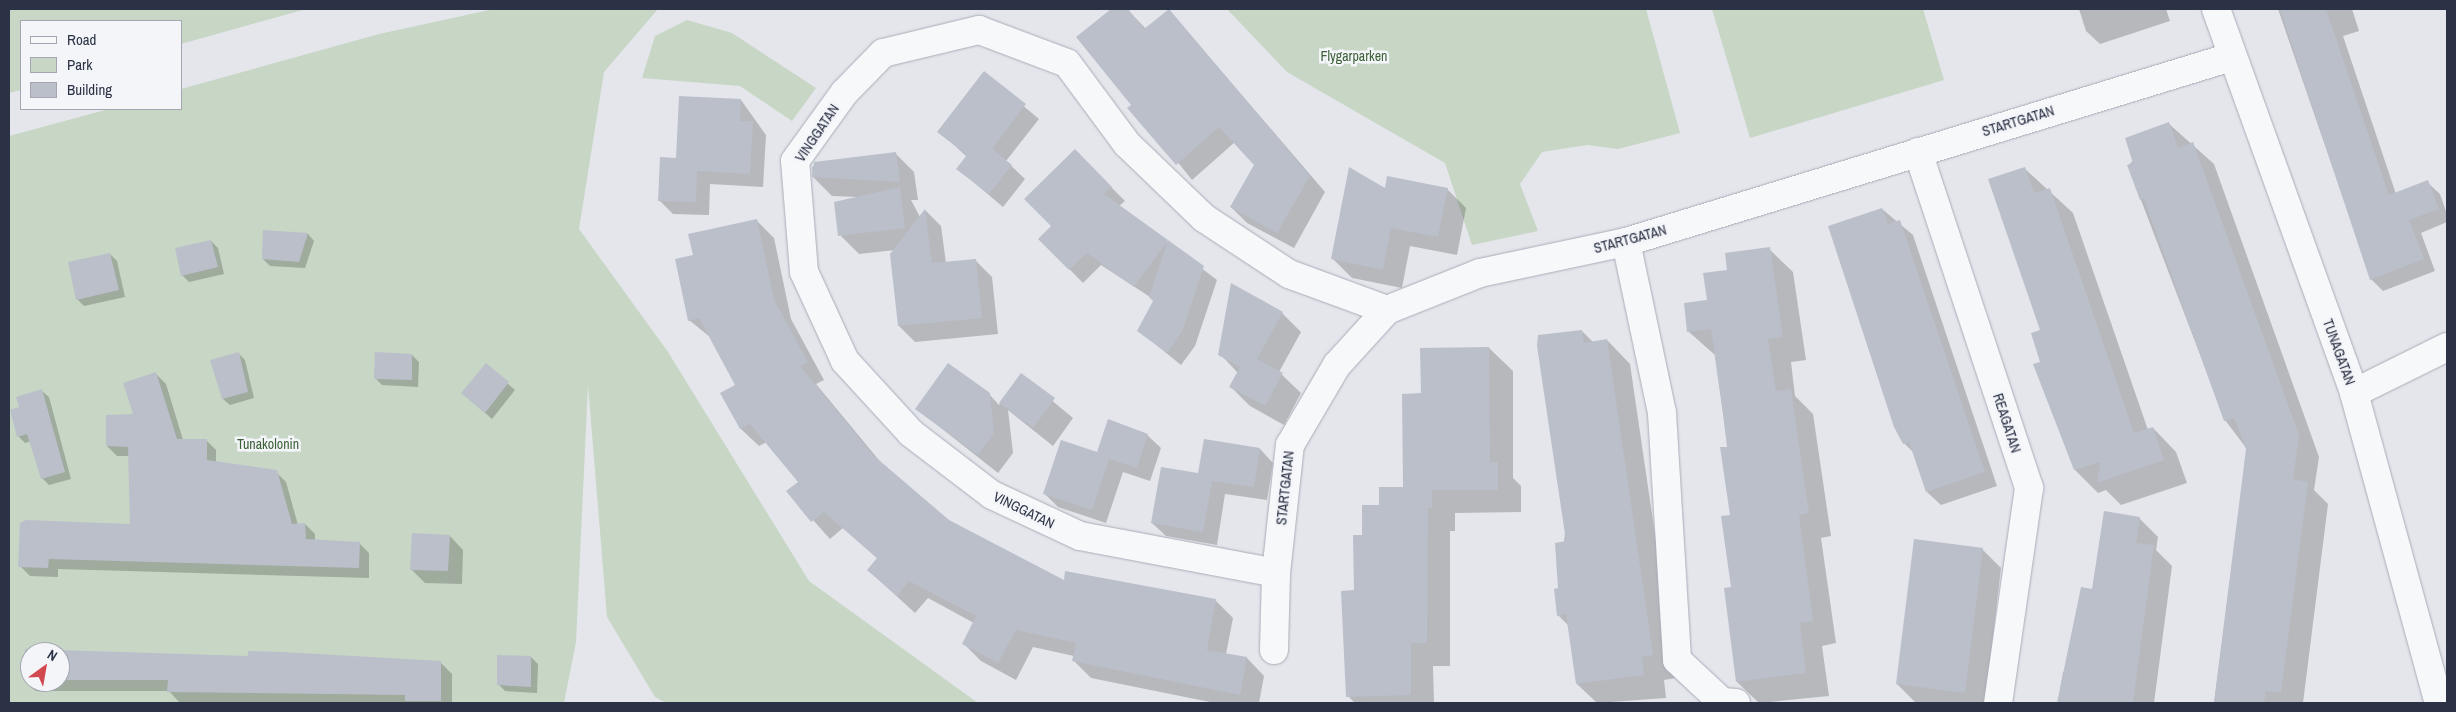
<!DOCTYPE html>
<html>
<head>
<meta charset="utf-8">
<style>
	body { margin:0 }
	#map { position:relative; width:2456px; height:712px; overflow:hidden; background:#e4e6ec; font-family:"Archivo Narrow",sans-serif }
	div>[style] { position:absolute }
	[style*='--x'] { left:calc(var(--x)*1px); top:calc(var(--y)*1px); width:calc(var(--w)*1px); rotate:calc(var(--a)*1deg) }
	.green>* { inset:0; background:#c7d6c5 }
	.shadow>* { inset:0; background:#0003 }
	.building>* { inset:0; background:#bbbfca }
	.roads { filter:drop-shadow(0 0 1px #a9acb7) drop-shadow(0 0 1px #a9acb7) }
	.minor>* { height:28px; margin:-14px; padding:0 14px; transform-origin:14px; border-radius:14px; background:#f7f8fa }
	span { translate:-50% -50%; white-space:nowrap; text-align:center; line-height:1.15; -webkit-text-stroke:5px #f4f5f9; paint-order:stroke }
	.park-label { font-size:14px; color:#3c6138 }
	.street-label { font-size:14px; color:#2b3245 }
	.frame { position:absolute; inset:0; border:10px solid #2b3245; pointer-events:none }
	.legend { position:absolute; left:20px; top:20px; width:162px; height:90px; box-sizing:border-box; background:#f4f5f9; border:1px solid #a4a7b1; margin:0; padding:6px 9px; list-style:none; font-size:15px; color:#2b3245 }
	.legend li { display:flex; align-items:center; gap:10px; height:25px }
	.legend b { width:25px; border:1px solid #a4a7b1 }
	.north { position:absolute; left:20px; top:642px; width:50px; height:50px; box-sizing:border-box; background:#f4f5f9; border:1px solid #a4a7b1; border-radius:50%; rotate:32deg; font-size:14px; font-weight:700; line-height:20px; text-align:center; color:#2b3245 }
	.north::after { content:''; display:block; margin:auto; width:18px; height:22px; background:#d2484f; clip-path:polygon(50% 0,100% 100%,50% 72%,0 100%) }
</style>
</head>
<body>
<div id="map">
	<div class="green">
		<div style="clip-path:polygon(9px 9px,306px 9px,181px 44px,181px 21px,21px 21px,21px 90px,9px 93px)"></div>
		<div style="clip-path:polygon(evenodd,494px 9px,658px 9px,604px 72px,579px 229px,668px 352px,809px 581px,978px 703px,666px 703px,655px 697px,607px 617px,588px 385px,576px 642px,564px 703px,9px 703px,9px 136px,109px 109px,181px 109px,181px 89px,379px 34px,494px 9px,30px 652px,60px 652px,60px 682px,30px 682px,30px 652px)"></div>
		<div style="clip-path:polygon(1227px 9px,1646px 9px,1680px 133px,1618px 149px,1587px 145px,1542px 152px,1520px 184px,1538px 231px,1472px 245px,1445px 163px,1287px 72px)"></div>
		<div style="clip-path:polygon(1712px 9px,1923px 9px,1944px 80px,1750px 138px)"></div>
		<div style="clip-path:polygon(687px 20px,732px 33px,816px 88px,792px 121px,740px 86px,642px 78px,655px 36px)"></div>
	</div>
	<div class="shadow">
		<div style="clip-path:polygon(1113px 9px,1127px 9px,1146px 29px,1169px 10px,1325px 192px,1294px 248px,1247px 223px,1231px 207px,1255px 165px,1235px 142px,1192px 180px,1078px 37px)"></div>
		<div style="clip-path:polygon(2079px 9px,2166px 9px,2170px 21px,2100px 44px,2086px 31px)"></div>
		<div style="clip-path:polygon(2278px 9px,2352px 9px,2359px 31px,2343px 36px,2396px 194px,2427px 182px,2440px 194px,2447px 214px,2447px 222px,2421px 233px,2435px 271px,2383px 291px,2371px 279px)"></div>
		<div style="clip-path:polygon(984px 73px,1039px 119px,1006px 161px,1025px 179px,1003px 207px,958px 169px,967px 157px,939px 131px)"></div>
		<div style="clip-path:polygon(741px 100px,766px 135px,763px 187px,710px 184px,709px 215px,673px 214px,659px 200px,677px 159px)"></div>
		<div style="clip-path:polygon(2168px 123px,2214px 164px,2319px 457px,2314px 490px,2328px 504px,2303px 703px,2214px 703px,2247px 449px,2225px 420px,2128px 166px)"></div>
		<div style="clip-path:polygon(1075px 151px,1125px 201px,1119px 206px,1217px 280px,1195px 346px,1181px 365px,1139px 331px,1155px 302px,1150px 297px,1101px 265px,1083px 283px,1040px 239px,1053px 226px)"></div>
		<div style="clip-path:polygon(895px 153px,914px 172px,918px 200px,911px 200px,920px 217px,925px 210px,941px 226px,946px 263px,975px 260px,992px 277px,998px 334px,915px 342px,899px 326px,895px 250px,859px 254px,840px 235px,858px 197px,832px 196px,813px 177px,812px 167px)"></div>
		<div style="clip-path:polygon(2024px 168px,2073px 213px,2148px 430px,2153px 428px,2176px 452px,2187px 483px,2121px 505px,2106px 490px,2098px 493px,2075px 470px,2035px 365px,2042px 363px,2041px 331px)"></div>
		<div style="clip-path:polygon(1447px 189px,1466px 208px,1457px 255px,1410px 246px,1402px 288px,1352px 278px,1333px 259px,1386px 190px)"></div>
		<div style="clip-path:polygon(1882px 209px,1913px 235px,1997px 486px,1941px 505px,1927px 492px,1915px 454px,1904px 443px)"></div>
		<div style="clip-path:polygon(756px 220px,774px 238px,791px 319px,824px 380px,816px 384px,883px 465px,948px 521px,1064px 582px,1215px 600px,1233px 618px,1226px 654px,1247px 658px,1264px 676px,1259px 703px,1215px 703px,1091px 678px,1074px 661px,1074px 656px,1033px 647px,1016px 680px,981px 661px,963px 643px,974px 623px,928px 598px,915px 613px,868px 570px,878px 559px,843px 528px,830px 539px,788px 492px,800px 482px,767px 442px,759px 446px,741px 429px,722px 394px,737px 386px,710px 337px,689px 320px,694px 256px)"></div>
		<div style="clip-path:polygon(265px 231px,308px 234px,314px 241px,305px 268px,270px 266px,263px 259px)"></div>
		<div style="clip-path:polygon(211px 241px,218px 248px,224px 274px,189px 282px,182px 275px)"></div>
		<div style="clip-path:polygon(1769px 249px,1793px 272px,1806px 360px,1791px 362px,1795px 396px,1813px 414px,1831px 536px,1821px 538px,1836px 643px,1822px 646px,1829px 696px,1759px 703px,1737px 682px,1728px 448px,1715px 355px,1689px 332px,1685px 304px,1708px 301px,1728px 271px)"></div>
		<div style="clip-path:polygon(110px 254px,117px 261px,125px 297px,84px 306px,77px 299px)"></div>
		<div style="clip-path:polygon(1282px 313px,1301px 332px,1279px 372px,1301px 393px,1284px 425px,1250px 406px,1231px 387px,1238px 373px,1220px 354px)"></div>
		<div style="clip-path:polygon(1582px 331px,1593px 342px,1607px 340px,1630px 364px,1676px 678px,1664px 680px,1666px 698px,1597px 703px,1577px 684px,1569px 626px,1558px 615px)"></div>
		<div style="clip-path:polygon(1489px 348px,1513px 371px,1513px 478px,1521px 486px,1521px 512px,1455px 513px,1455px 531px,1450px 531px,1450px 666px,1433px 666px,1434px 703px,1355px 703px,1348px 696px,1363px 537px,1380px 506px,1404px 488px,1422px 395px,1422px 349px)"></div>
		<div style="clip-path:polygon(238px 353px,245px 360px,254px 398px,230px 405px,223px 399px)"></div>
		<div style="clip-path:polygon(412px 355px,419px 362px,418px 387px,382px 385px,375px 378px)"></div>
		<div style="clip-path:polygon(486px 365px,515px 390px,492px 419px,470px 400px)"></div>
		<div style="clip-path:polygon(156px 374px,166px 384px,183px 440px,206px 440px,216px 450px,216px 463px,276px 472px,286px 482px,298px 525px,305px 524px,315px 534px,315px 541px,359px 543px,369px 553px,369px 578px,58px 569px,58px 577px,30px 576px,20px 566px,131px 525px,130px 456px,117px 456px,107px 446px,134px 416px)"></div>
		<div style="clip-path:polygon(1021px 375px,1073px 418px,1053px 446px,1008px 410px,1013px 453px,998px 473px,917px 409px,989px 394px,999px 405px)"></div>
		<div style="clip-path:polygon(42px 391px,49px 397px,71px 479px,49px 485px,42px 478px,31px 441px,25px 443px,18px 436px,21px 408px)"></div>
		<div style="clip-path:polygon(1147px 435px,1161px 448px,1150px 481px,1123px 472px,1106px 523px,1058px 507px,1044px 493px,1097px 454px)"></div>
		<div style="clip-path:polygon(1260px 449px,1273px 463px,1267px 500px,1225px 494px,1217px 545px,1166px 536px,1152px 523px,1199px 475px)"></div>
		<div style="clip-path:polygon(2139px 518px,2158px 537px,2156px 550px,2172px 566px,2154px 703px,2058px 703px,2063px 672px,2067px 672px,2093px 590px)"></div>
		<div style="clip-path:polygon(450px 536px,463px 550px,462px 584px,425px 583px,411px 569px)"></div>
		<div style="clip-path:polygon(1982px 549px,2001px 568px,1985px 703px,1916px 703px,1897px 684px)"></div>
		<div style="clip-path:polygon(evenodd,26px 651px,441px 663px,452px 674px,452px 703px,180px 703px,169px 691px,36px 691px,24px 680px,26px 651px,30px 652px,60px 652px,60px 682px,30px 682px,30px 652px)"></div>
		<div style="clip-path:polygon(531px 657px,538px 664px,537px 693px,505px 691px,498px 684px)"></div>
	</div>
	<div class="building">
		<div style="clip-path:polygon(1111px 9px,1128px 9px,1144px 29px,1169px 9px,1310px 176px,1277px 233px,1230px 207px,1254px 165px,1219px 127px,1176px 165px,1127px 108px,1131px 105px,1076px 37px)"></div>
		<div style="clip-path:polygon(2280px 9px,2326px 9px,2389px 195px,2428px 180px,2439px 209px,2409px 220px,2424px 259px,2370px 280px)"></div>
		<div style="clip-path:polygon(984px 71px,1026px 104px,992px 149px,1012px 165px,989px 194px,956px 169px,967px 155px,937px 132px)"></div>
		<div style="clip-path:polygon(679px 96px,741px 99px,740px 121px,753px 121px,750px 174px,697px 171px,696px 202px,658px 201px,660px 157px,676px 158px)"></div>
		<div style="clip-path:polygon(2169px 122px,2178px 148px,2193px 142px,2299px 435px,2293px 479px,2308px 482px,2281px 693px,2266px 691px,2264px 703px,2214px 703px,2246px 449px,2234px 418px,2224px 421px,2144px 199px,2140px 200px,2127px 165px,2133px 163px,2125px 138px)"></div>
		<div style="clip-path:polygon(1075px 149px,1112px 187px,1104px 194px,1204px 266px,1182px 332px,1167px 353px,1137px 331px,1153px 301px,1149px 297px,1168px 240px,1134px 287px,1087px 253px,1069px 270px,1038px 239px,1051px 226px,1024px 199px)"></div>
		<div style="clip-path:polygon(896px 152px,900px 182px,812px 177px,814px 162px)"></div>
		<div style="clip-path:polygon(1349px 167px,1385px 188px,1387px 176px,1448px 188px,1438px 237px,1391px 228px,1383px 270px,1331px 259px)"></div>
		<div style="clip-path:polygon(2025px 167px,2034px 193px,2050px 188px,2134px 433px,2153px 427px,2164px 460px,2097px 483px,2100px 462px,2074px 470px,2033px 364px,2040px 362px,2031px 333px,2040px 330px,1988px 179px)"></div>
		<div style="clip-path:polygon(900px 187px,905px 228px,838px 236px,834px 202px)"></div>
		<div style="clip-path:polygon(1882px 208px,1888px 224px,1900px 220px,1985px 472px,1926px 492px,1909px 442px,1903px 444px,1894px 427px,1828px 226px)"></div>
		<div style="clip-path:polygon(925px 209px,932px 263px,976px 259px,982px 318px,898px 326px,890px 254px)"></div>
		<div style="clip-path:polygon(757px 219px,774px 300px,808px 362px,800px 366px,873px 455px,949px 520px,1064px 580px,1065px 571px,1216px 599px,1207px 650px,1247px 657px,1240px 695px,1072px 661px,1076px 643px,1016px 630px,998px 663px,962px 644px,976px 616px,909px 581px,897px 596px,867px 570px,877px 558px,824px 512px,811px 522px,786px 491px,798px 482px,750px 424px,740px 429px,720px 393px,735px 385px,699px 318px,688px 321px,675px 259px,693px 255px,688px 234px)"></div>
		<div style="clip-path:polygon(263px 230px,308px 233px,299px 262px,262px 259px)"></div>
		<div style="clip-path:polygon(211px 240px,218px 267px,181px 276px,175px 248px)"></div>
		<div style="clip-path:polygon(1770px 247px,1783px 337px,1768px 339px,1776px 391px,1791px 389px,1809px 513px,1799px 515px,1813px 621px,1800px 623px,1806px 673px,1736px 682px,1724px 588px,1731px 587px,1721px 516px,1730px 515px,1720px 447px,1727px 447px,1723px 414px,1711px 329px,1687px 332px,1684px 303px,1707px 300px,1703px 273px,1727px 270px,1725px 253px)"></div>
		<div style="clip-path:polygon(110px 253px,119px 290px,76px 300px,68px 262px)"></div>
		<div style="clip-path:polygon(1231px 283px,1283px 312px,1257px 359px,1283px 373px,1265px 406px,1229px 387px,1240px 367px,1218px 355px)"></div>
		<div style="clip-path:polygon(1582px 330px,1584px 343px,1607px 339px,1653px 655px,1642px 657px,1644px 675px,1576px 684px,1566px 614px,1557px 616px,1554px 589px,1558px 588px,1555px 543px,1566px 541px,1537px 346px,1538px 335px)"></div>
		<div style="clip-path:polygon(1489px 347px,1490px 462px,1498px 462px,1498px 490px,1432px 490px,1432px 508px,1428px 508px,1427px 643px,1411px 643px,1411px 695px,1346px 697px,1341px 591px,1354px 590px,1353px 535px,1362px 535px,1362px 505px,1379px 505px,1379px 487px,1403px 487px,1402px 394px,1421px 393px,1420px 348px)"></div>
		<div style="clip-path:polygon(239px 352px,248px 392px,222px 399px,210px 360px)"></div>
		<div style="clip-path:polygon(375px 352px,412px 354px,412px 380px,374px 379px)"></div>
		<div style="clip-path:polygon(486px 363px,509px 382px,485px 413px,461px 393px)"></div>
		<div style="clip-path:polygon(948px 363px,990px 393px,994px 433px,978px 455px,915px 409px)"></div>
		<div style="clip-path:polygon(156px 372px,177px 439px,207px 439px,207px 460px,277px 470px,292px 524px,305px 523px,306px 539px,360px 542px,359px 568px,49px 559px,48px 568px,18px 567px,20px 523px,26px 520px,130px 524px,128px 447px,106px 446px,106px 415px,133px 414px,123px 383px)"></div>
		<div style="clip-path:polygon(1021px 373px,1055px 398px,1033px 428px,999px 403px)"></div>
		<div style="clip-path:polygon(42px 389px,65px 472px,41px 479px,27px 434px,17px 437px,10px 410px,19px 407px,16px 397px)"></div>
		<div style="clip-path:polygon(1108px 419px,1148px 434px,1137px 468px,1109px 459px,1092px 510px,1043px 494px,1061px 440px,1097px 452px)"></div>
		<div style="clip-path:polygon(1204px 439px,1260px 448px,1254px 487px,1212px 481px,1203px 532px,1151px 523px,1161px 467px,1198px 473px)"></div>
		<div style="clip-path:polygon(2104px 511px,2140px 517px,2136px 543px,2154px 545px,2133px 703px,2057px 703px,2081px 587px,2092px 589px)"></div>
		<div style="clip-path:polygon(412px 533px,450px 535px,448px 571px,410px 570px)"></div>
		<div style="clip-path:polygon(1914px 539px,1983px 548px,1965px 693px,1896px 684px)"></div>
		<div style="clip-path:polygon(25px 649px,248px 656px,248px 651px,283px 652px,441px 661px,441px 701px,405px 701px,405px 695px,167px 692px,168px 680px,60px 680px,60px 652px,30px 652px,30px 680px,23px 680px)"></div>
		<div style="clip-path:polygon(497px 655px,531px 656px,531px 687px,497px 685px)"></div>
	</div>
	<div class="roads">
		<div class="minor">
			<div style="--x:2216;--y:9;--w:408;--a:70.2"></div>
			<div style="--x:2354;--y:393;--w:321;--a:74.7"></div>
			<div style="--x:1918;--y:152;--w:354;--a:71.7"></div>
			<div style="--x:2029;--y:488;--w:217;--a:98.2"></div>
			<div style="--x:1626;--y:242;--w:175;--a:78.1"></div>
			<div style="--x:1662;--y:413;--w:247;--a:86.5"></div>
			<div style="--x:1677;--y:660;--w:62;--a:43"></div>
			<div style="--x:1722;--y:702;--w:14;--a:4"></div>
			<div style="--x:2354;--y:393;--w:104;--a:-26.3"></div>
			<div style="--x:1276;--y:573;--w:199;--a:-169.3"></div>
			<div style="--x:1080;--y:536;--w:97;--a:-155"></div>
			<div style="--x:992;--y:495;--w:102;--a:-142.6"></div>
			<div style="--x:911;--y:433;--w:98;--a:-132.5"></div>
			<div style="--x:845;--y:361;--w:98;--a:-114.7"></div>
			<div style="--x:804;--y:272;--w:111;--a:-94.6"></div>
			<div style="--x:795;--y:161;--w:84;--a:-54.2"></div>
			<div style="--x:844;--y:93;--w:56;--a:-45.7"></div>
			<div style="--x:883;--y:53;--w:99;--a:-13.5"></div>
			<div style="--x:979;--y:30;--w:94;--a:20.6"></div>
			<div style="--x:1067;--y:63;--w:101;--a:53.5"></div>
			<div style="--x:1127;--y:144;--w:107;--a:43.9"></div>
			<div style="--x:1204;--y:218;--w:102;--a:33.4"></div>
			<div style="--x:1289;--y:274;--w:104;--a:20.2"></div>
			<div style="--x:1274;--y:650;--w:77;--a:-88.5"></div>
			<div style="--x:1276;--y:573;--w:129;--a:-83.8"></div>
			<div style="--x:1290;--y:445;--w:93;--a:-59.6"></div>
			<div style="--x:1337;--y:365;--w:74;--a:-47.7"></div>
			<div style="--x:1387;--y:310;--w:100;--a:-21.7"></div>
			<div style="--x:1480;--y:273;--w:149;--a:-12"></div>
			<div style="--x:1626;--y:242;--w:633;--a:-17"></div>
		</div>
	</div>
	<div class="park-label">
		<span style="left:1354px;top:56px">Flygarparken</span>
		<span style="left:268px;top:444px">Tunakolonin</span>
	</div>
	<div class="street-label">
		<span style="left:2018px;top:121px;rotate:-17deg">STARTGATAN</span>
		<span style="left:817px;top:133px;rotate:-56deg">VINGGATAN</span>
		<span style="left:1630px;top:239px;rotate:-15deg">STARTGATAN</span>
		<span style="left:2339px;top:352px;rotate:70deg">TUNAGATAN</span>
		<span style="left:2007px;top:423px;rotate:72deg">REAGATAN</span>
		<span style="left:1285px;top:488px;rotate:-84deg">STARTGATAN</span>
		<span style="left:1024px;top:510px;rotate:26deg">VINGGATAN</span>
	</div>
	<div class="frame"></div>
	<ul class="legend">
	<li><b style="height:6px;background:#f7f8fa"></b>Road</li>
	<li><b style="height:14px;background:#c7d6c5"></b>Park</li>
	<li><b style="height:14px;background:#bbbfca"></b>Building</li>
	</ul>
	<div class="north">N</div>
</div>
</body>
</html>
